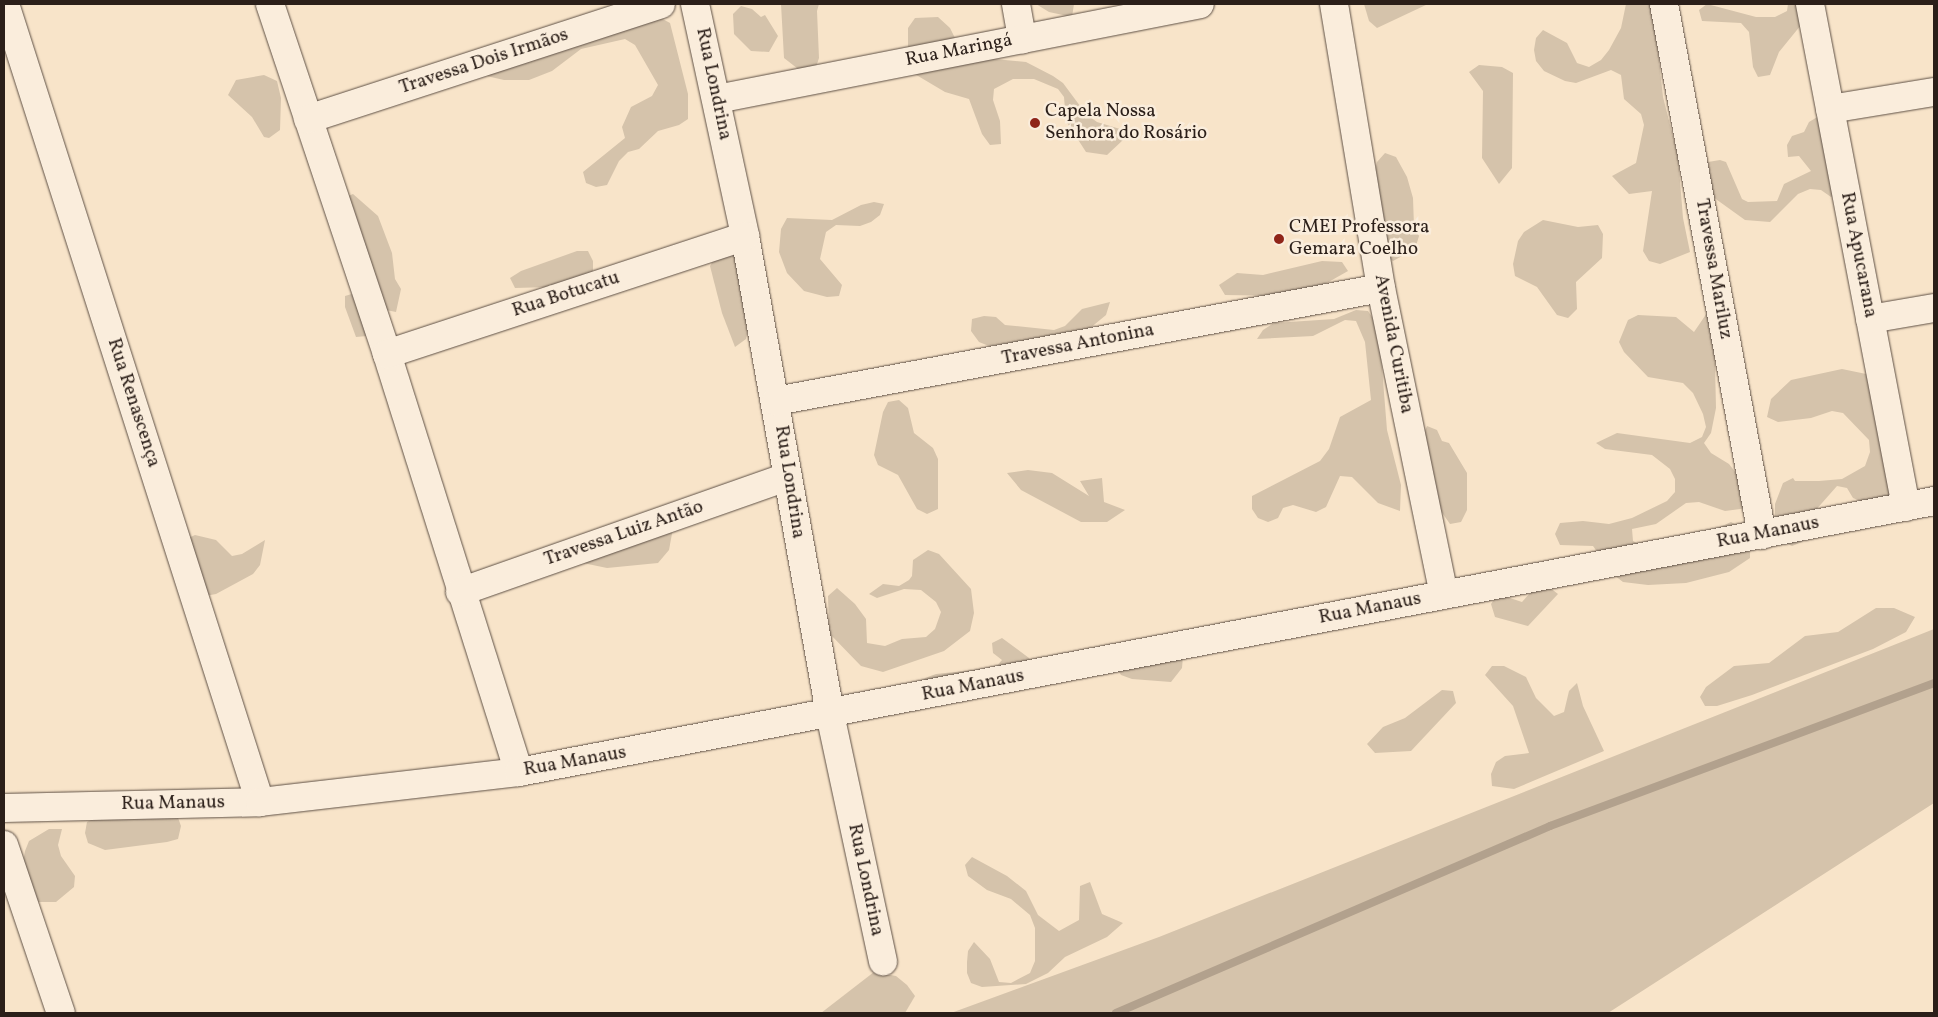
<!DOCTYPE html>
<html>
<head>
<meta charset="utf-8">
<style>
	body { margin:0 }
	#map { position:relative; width:1938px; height:1017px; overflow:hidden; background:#f8e4c9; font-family:Vollkorn,serif }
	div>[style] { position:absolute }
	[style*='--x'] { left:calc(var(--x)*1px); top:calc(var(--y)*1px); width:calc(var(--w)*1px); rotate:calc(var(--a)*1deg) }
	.green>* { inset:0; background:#d5c3ab }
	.stream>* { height:8px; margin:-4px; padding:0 4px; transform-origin:4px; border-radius:4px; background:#b2a18d }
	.roads { filter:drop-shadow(0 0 1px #5e5045) drop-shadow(0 0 1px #5e5045) }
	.street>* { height:28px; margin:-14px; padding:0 14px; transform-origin:14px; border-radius:14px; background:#faeddc }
	.secondary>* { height:28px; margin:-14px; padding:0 14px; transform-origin:14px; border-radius:14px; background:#faeddc }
	.dots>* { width:14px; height:14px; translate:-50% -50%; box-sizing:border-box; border:2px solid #faeddc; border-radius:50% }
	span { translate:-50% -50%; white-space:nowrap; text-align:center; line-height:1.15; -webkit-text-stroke:5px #faeddc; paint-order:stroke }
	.street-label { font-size:19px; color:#2b1f19 }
	.poi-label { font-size:19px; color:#2b1f19 }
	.left { translate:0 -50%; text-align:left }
	.frame { position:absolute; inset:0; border:5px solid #2b1f19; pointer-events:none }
</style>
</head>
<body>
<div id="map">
	<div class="green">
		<div style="clip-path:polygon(781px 4px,819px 4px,817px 11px,819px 58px,814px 73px,802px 72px,784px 58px)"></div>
		<div style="clip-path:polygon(1036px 4px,1074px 4px,1072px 17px,1049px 12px)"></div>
		<div style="clip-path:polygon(1364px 4px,1428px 4px,1377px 28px,1369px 21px)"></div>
		<div style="clip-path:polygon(1626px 4px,1653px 4px,1663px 97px,1678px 156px,1683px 218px,1690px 252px,1660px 264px,1649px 261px,1643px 251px,1652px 191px,1629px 194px,1612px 176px,1636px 163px,1644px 125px,1641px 114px,1624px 99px,1621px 75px,1611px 70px,1576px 83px,1565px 81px,1544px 71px,1536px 61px,1534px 50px,1536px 38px,1543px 30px,1567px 43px,1577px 63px,1589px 67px,1601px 60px,1609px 50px,1621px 28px)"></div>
		<div style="clip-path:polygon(1707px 4px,1756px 17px,1775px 17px,1787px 11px,1788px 4px,1807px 4px,1801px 25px,1779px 52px,1770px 75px,1758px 77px,1753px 67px,1749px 32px,1741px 23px,1702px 21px,1699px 10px)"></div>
		<div style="clip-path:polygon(741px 6px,752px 9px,761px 17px,765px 15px,778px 36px,769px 52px,751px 51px,734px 34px,733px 14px)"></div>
		<div style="clip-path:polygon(659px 17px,670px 23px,688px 94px,688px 119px,679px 125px,658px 131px,639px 149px,628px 152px,619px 161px,607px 185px,596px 187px,586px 183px,583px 172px,625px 138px,622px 127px,631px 107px,652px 96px,658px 85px,635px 45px,625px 39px,581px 49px,552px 71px,529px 80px,504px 80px,482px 75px)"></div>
		<div style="clip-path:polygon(938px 17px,950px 28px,955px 38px,984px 58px,1026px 62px,1053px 76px,1063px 83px,1086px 114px,1097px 122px,1120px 129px,1123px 140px,1107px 155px,1086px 152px,1066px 121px,1064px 97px,1058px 89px,1034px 79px,1013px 79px,994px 89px,993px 100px,1000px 121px,1001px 144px,990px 145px,982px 134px,969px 99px,945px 92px,913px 73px,908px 50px,908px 28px,915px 18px)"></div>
		<div style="clip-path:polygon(1479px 65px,1502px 67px,1513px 73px,1512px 168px,1499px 184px,1482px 158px,1483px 91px,1469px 72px)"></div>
		<div style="clip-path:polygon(264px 75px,277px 81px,281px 98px,280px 130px,269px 138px,264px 137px,252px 117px,228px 95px,236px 80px)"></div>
		<div style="clip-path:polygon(1819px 116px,1836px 193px,1831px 197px,1821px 190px,1810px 189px,1798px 194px,1770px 222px,1745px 220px,1713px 197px,1708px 162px,1720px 160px,1726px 162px,1742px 199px,1748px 202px,1777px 201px,1784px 184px,1811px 171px,1799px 156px,1788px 157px,1787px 145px,1792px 136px,1804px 132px,1809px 122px)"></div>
		<div style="clip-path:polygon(1385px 153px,1396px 157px,1407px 177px,1413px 198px,1414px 226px,1419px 236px,1415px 249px,1393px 261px,1384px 255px,1371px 188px,1377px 162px)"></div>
		<div style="clip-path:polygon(353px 194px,378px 216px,392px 253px,395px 279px,401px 289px,396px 312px,386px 310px,367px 336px,356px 337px,345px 307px,345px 296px,355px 293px,343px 198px)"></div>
		<div style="clip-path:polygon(874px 202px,884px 204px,880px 215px,871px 222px,860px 226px,836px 225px,826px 232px,820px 259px,842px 285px,839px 296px,827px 297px,804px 291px,787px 273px,779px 252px,781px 229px,787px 218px,832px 220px,861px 205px)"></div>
		<div style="clip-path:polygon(1543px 220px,1578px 227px,1598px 225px,1603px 234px,1602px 258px,1576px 282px,1577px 309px,1568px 318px,1557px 315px,1537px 287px,1515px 276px,1513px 264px,1518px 241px,1524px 232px)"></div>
		<div style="clip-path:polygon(577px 251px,588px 251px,593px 261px,593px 271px,583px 278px,549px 287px,515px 288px,510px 278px,521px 271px)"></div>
		<div style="clip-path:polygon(727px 253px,737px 256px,748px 327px,746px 339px,735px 347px,722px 313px,710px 266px,716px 256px)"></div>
		<div style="clip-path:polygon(1322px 261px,1342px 262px,1348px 271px,1318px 288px,1284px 296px,1225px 295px,1219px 285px,1237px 273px,1263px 275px)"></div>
		<div style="clip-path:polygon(1110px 302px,1106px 315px,1078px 338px,989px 346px,979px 342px,971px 331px,972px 319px,984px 316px,996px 317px,1005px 325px,1054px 330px,1065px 326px,1082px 309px)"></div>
		<div style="clip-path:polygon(1356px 310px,1368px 311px,1374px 320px,1380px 343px,1387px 430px,1401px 485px,1400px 511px,1378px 503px,1352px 477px,1340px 476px,1326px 507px,1316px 512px,1293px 505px,1283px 508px,1278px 518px,1268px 522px,1258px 518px,1252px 509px,1252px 496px,1320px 461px,1329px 449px,1340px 417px,1371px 400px,1365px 342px,1356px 321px,1345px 320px,1313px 336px,1257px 339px,1263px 330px,1274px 323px,1334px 319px)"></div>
		<div style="clip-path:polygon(1707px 313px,1714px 321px,1716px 408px,1711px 433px,1704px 443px,1711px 453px,1729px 464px,1743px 482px,1748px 508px,1725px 511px,1699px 502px,1686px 503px,1656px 524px,1632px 529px,1633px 541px,1643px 546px,1709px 532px,1731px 522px,1742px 528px,1750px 547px,1750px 558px,1729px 572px,1686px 583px,1648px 585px,1623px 582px,1614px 575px,1593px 546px,1560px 545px,1555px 534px,1560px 523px,1583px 521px,1609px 524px,1632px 518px,1667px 501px,1675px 492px,1675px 479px,1670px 469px,1652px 455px,1605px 449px,1596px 443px,1617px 433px,1690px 443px,1702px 437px,1706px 427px,1703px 414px,1693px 393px,1683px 383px,1648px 377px,1624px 352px,1619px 342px,1628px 320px,1638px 315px,1676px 317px,1694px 332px)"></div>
		<div style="clip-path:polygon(1842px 369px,1871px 375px,1896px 495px,1865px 503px,1853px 498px,1847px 488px,1837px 486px,1807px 520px,1802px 542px,1792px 546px,1781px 541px,1775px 518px,1775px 504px,1783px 483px,1793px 478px,1795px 481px,1819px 481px,1842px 479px,1865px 466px,1870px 452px,1869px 440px,1843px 413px,1832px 411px,1811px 418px,1778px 422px,1767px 417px,1771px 399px,1791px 380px)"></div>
		<div style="clip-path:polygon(899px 400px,908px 408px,914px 433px,933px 448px,938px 459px,938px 509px,927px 514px,917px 509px,898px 475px,878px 465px,874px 455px,883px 412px,888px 402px)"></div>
		<div style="clip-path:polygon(1427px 426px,1437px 430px,1442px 441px,1449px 443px,1467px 473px,1467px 510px,1461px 522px,1450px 524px,1436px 504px,1423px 435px)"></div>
		<div style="clip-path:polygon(1028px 470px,1052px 473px,1089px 496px,1080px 481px,1102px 478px,1104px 502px,1125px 510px,1107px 522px,1081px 522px,1021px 490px,1007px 473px)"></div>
		<div style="clip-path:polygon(673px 528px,669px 550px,658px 563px,607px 568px,583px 563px)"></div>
		<div style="clip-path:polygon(195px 535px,216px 540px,232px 556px,242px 554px,265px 540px,260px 565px,253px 574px,216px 594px,205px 596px,184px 540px)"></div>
		<div style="clip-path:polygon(928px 550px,939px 554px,971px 589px,974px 613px,970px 631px,944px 651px,883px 672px,861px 666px,829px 633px,828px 596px,837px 588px,855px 604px,866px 619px,867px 643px,885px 646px,902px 639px,926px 637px,935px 629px,941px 612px,936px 602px,921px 590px,904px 589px,877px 598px,869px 594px,883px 584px,899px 586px,909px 580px,912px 576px,913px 560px)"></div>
		<div style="clip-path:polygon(1537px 585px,1549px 587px,1558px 594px,1528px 626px,1495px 617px,1491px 604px,1498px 594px,1522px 602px)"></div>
		<div style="clip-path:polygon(1876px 608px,1894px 608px,1915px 617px,1906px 632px,1873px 649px,1752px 695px,1717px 706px,1705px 706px,1700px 697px,1706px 687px,1734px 666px,1769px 663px,1805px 636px,1838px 632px)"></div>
		<div style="clip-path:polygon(1934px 629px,1934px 803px,1608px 1013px,951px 1013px,1159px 937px)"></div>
		<div style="clip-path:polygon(1002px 638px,1029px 658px,1035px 668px,917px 690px,925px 678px,936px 674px,995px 668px,1002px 660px,993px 653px,992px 643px)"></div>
		<div style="clip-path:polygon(1183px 656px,1182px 668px,1171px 682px,1132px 679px,1121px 675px,1116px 668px)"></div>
		<div style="clip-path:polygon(1492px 666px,1504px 666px,1526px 677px,1536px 698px,1554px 716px,1564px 712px,1569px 691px,1577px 683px,1583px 706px,1604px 751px,1514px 789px,1492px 786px,1491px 774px,1496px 762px,1505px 756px,1529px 753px,1513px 706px,1485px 675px)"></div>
		<div style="clip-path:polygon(1442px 690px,1453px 691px,1456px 703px,1411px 751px,1375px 753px,1367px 744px,1383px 727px,1405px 718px)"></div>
		<div style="clip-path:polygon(177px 815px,181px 826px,178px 839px,167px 842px,105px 850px,88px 843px,85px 833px,87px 822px,97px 817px)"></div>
		<div style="clip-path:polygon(49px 829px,62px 829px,58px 845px,61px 856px,75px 876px,74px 887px,56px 902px,33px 902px,21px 873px,25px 851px,29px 841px)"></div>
		<div style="clip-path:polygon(972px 857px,1007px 876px,1026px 891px,1038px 915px,1059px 931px,1079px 920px,1080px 886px,1090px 882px,1102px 914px,1123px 923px,1107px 937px,1065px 957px,1048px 973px,1026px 984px,982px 987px,971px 983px,967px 973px,967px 962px,968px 951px,974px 942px,990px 959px,999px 982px,1011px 983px,1030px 973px,1035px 961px,1035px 928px,1030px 915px,1011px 899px,987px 890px,968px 876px,965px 865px)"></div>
		<div style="clip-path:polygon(874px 972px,896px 976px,907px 985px,915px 996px,905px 1013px,821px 1013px)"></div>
	</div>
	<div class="stream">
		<div style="--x:1116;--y:1013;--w:473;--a:-23.3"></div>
		<div style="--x:1550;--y:826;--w:410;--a:-20.4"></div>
	</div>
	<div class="roads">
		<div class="street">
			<div style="--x:5;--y:4;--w:838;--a:72.28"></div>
			<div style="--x:270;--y:4;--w:369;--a:71.5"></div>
			<div style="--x:387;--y:354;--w:438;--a:72.5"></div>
			<div style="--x:695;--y:4;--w:237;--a:77.8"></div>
			<div style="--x:745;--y:236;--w:485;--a:79.9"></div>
			<div style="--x:830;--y:714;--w:253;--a:77.9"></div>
			<div style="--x:1016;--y:4;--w:36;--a:80"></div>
			<div style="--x:1334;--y:4;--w:288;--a:80.6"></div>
			<div style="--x:1381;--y:288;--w:313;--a:78.4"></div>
			<div style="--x:1664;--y:4;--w:540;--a:79.54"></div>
			<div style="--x:1810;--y:4;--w:512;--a:79.19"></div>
			<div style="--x:717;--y:99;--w:492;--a:-11.1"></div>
			<div style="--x:1830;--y:109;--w:105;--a:-9.3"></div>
			<div style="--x:308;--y:119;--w:371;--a:-18"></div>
			<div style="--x:1870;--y:319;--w:65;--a:-9.8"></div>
			<div style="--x:387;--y:354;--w:377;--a:-18.2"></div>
			<div style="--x:776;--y:401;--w:615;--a:-10.58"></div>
			<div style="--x:460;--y:592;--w:347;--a:-19.4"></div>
		</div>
		<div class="secondary">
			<div style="--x:4;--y:808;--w:256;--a:-1.3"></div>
			<div style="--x:260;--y:802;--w:261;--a:-6.6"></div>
			<div style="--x:519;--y:772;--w:1441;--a:-10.84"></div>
			<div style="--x:4;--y:845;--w:177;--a:71.3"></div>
		</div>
	</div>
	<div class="dots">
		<div style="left:1035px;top:123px;background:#8f2418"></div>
		<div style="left:1279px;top:239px;background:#8f2418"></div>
	</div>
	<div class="street-label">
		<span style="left:959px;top:51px;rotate:-11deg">Rua Maringá</span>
		<span style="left:484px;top:62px;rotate:-18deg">Travessa Dois Irmãos</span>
		<span style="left:713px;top:84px;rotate:78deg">Rua Londrina</span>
		<span style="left:1858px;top:255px;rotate:79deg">Rua Apucarana</span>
		<span style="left:1713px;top:269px;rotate:80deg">Travessa Mariluz</span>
		<span style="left:566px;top:295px;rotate:-18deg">Rua Botucatu</span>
		<span style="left:1393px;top:344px;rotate:79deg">Avenida Curitiba</span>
		<span style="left:1078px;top:345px;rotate:-11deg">Travessa Antonina</span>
		<span style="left:133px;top:403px;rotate:72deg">Rua Renascença</span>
		<span style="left:789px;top:482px;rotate:81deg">Rua Londrina</span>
		<span style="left:1768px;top:533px;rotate:-11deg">Rua Manaus</span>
		<span style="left:624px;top:534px;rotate:-19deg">Travessa Luiz Antão</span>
		<span style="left:1370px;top:609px;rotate:-11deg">Rua Manaus</span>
		<span style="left:973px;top:686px;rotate:-11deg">Rua Manaus</span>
		<span style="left:575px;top:762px;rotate:-10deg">Rua Manaus</span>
		<span style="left:173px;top:804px;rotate:-1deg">Rua Manaus</span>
		<span style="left:865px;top:880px;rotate:78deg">Rua Londrina</span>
	</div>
	<div class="poi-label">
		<span class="left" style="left:1045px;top:123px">Capela Nossa<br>Senhora do Rosário</span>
		<span class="left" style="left:1289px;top:239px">CMEI Professora<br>Gemara Coelho</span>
	</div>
	<div class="frame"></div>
</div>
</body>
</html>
